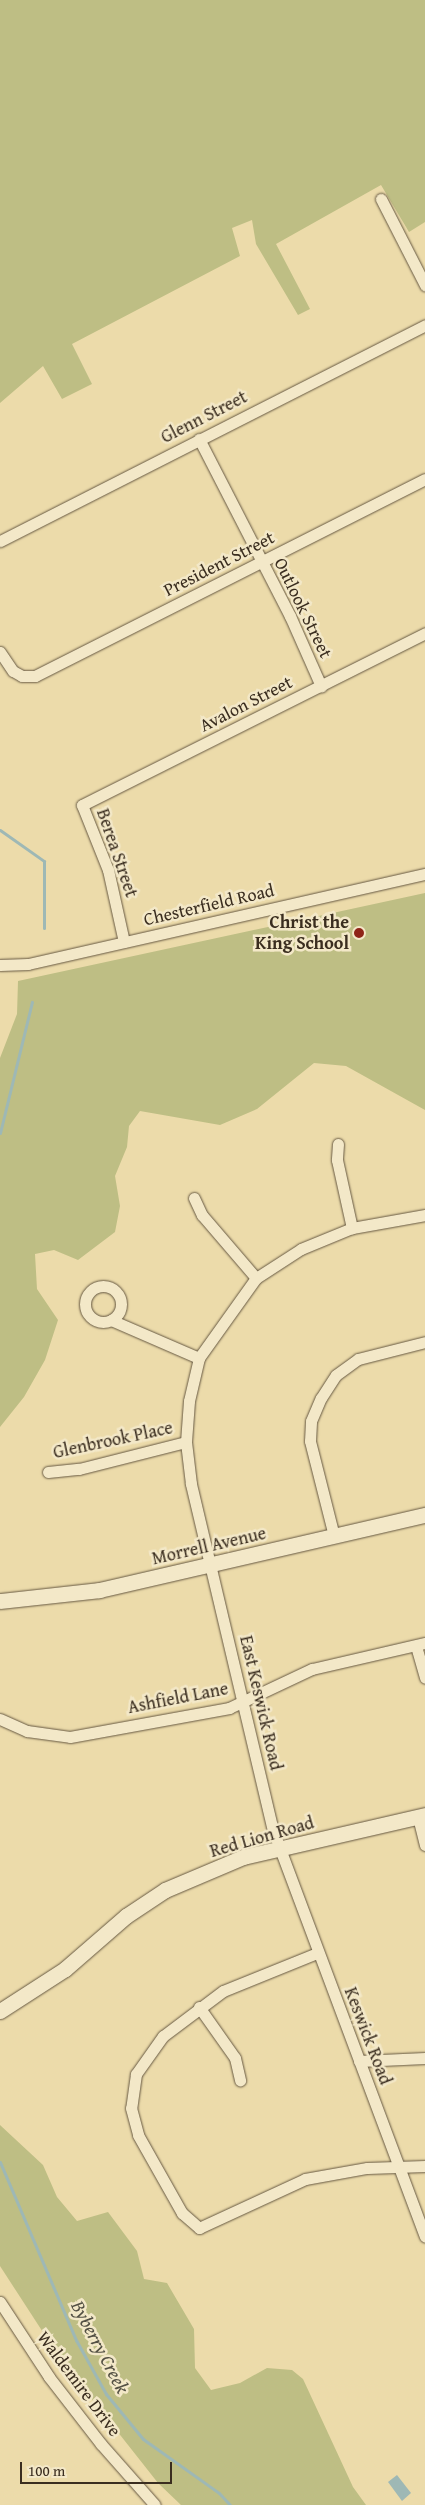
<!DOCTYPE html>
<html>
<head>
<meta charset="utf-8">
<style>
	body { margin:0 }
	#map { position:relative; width:425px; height:2505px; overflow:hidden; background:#ecdbaa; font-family:"Gentium Book Plus",serif }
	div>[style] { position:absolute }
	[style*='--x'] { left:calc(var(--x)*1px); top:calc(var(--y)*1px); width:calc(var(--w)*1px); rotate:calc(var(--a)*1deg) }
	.green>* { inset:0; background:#bebe84 }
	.water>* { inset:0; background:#9eb8b5 }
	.stream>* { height:3px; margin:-1.5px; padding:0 1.5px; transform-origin:1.5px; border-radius:1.5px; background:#9eb8b5 }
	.roads { filter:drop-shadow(0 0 1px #665842) drop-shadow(0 0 1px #665842) }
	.minor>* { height:11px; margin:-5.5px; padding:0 5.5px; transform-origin:5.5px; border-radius:5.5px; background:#f3e8c8 }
	.minor>.ring { margin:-5.5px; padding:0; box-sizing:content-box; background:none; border:11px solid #f3e8c8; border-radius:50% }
	.tertiary>* { height:15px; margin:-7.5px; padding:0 7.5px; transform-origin:7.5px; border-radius:7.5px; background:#f3e8c8 }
	.dots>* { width:14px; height:14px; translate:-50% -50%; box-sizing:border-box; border:2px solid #f3e8c8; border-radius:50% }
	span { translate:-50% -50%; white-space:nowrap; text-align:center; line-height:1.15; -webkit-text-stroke:5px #f3e8c8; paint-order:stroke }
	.street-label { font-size:18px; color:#3a2d1f }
	.poi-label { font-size:18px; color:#3a2d1f; font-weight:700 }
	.right { translate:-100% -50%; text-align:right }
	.water-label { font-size:19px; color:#535044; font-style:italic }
	.scale { position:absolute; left:20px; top:2462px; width:152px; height:22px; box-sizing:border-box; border:2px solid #3a2d1f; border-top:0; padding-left:6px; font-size:15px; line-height:18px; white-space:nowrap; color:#3a2d1f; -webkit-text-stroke:4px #f3e8c8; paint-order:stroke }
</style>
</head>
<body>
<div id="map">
	<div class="green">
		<div style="clip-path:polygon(0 0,425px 0,425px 222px,409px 232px,381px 185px,276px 244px,310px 309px,298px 315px,256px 244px,252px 220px,232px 228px,240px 256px,72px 344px,92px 384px,62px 399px,43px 366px,0 403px)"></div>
		<div style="clip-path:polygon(425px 893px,425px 1110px,346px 1066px,314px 1063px,257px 1109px,220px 1125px,140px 1111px,129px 1126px,127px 1147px,115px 1176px,120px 1206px,115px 1232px,78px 1260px,54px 1250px,35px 1254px,37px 1289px,58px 1320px,45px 1360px,24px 1397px,0 1427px,0 1058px,17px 1014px,18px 981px)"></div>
		<div style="clip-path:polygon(0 2125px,43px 2165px,57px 2197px,77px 2221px,108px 2212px,137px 2251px,144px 2279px,167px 2283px,194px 2329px,195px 2368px,211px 2390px,240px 2383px,267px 2368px,292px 2370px,303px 2379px,353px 2487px,366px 2505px,181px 2505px,158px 2483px,61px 2360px,0 2266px)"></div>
	</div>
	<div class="water">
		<div style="clip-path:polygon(397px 2475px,411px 2493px,402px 2501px,388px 2482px)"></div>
	</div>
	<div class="stream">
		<div style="--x:0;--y:830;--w:54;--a:35.2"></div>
		<div style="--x:44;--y:861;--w:67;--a:90"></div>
		<div style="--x:0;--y:1133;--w:135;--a:-76.3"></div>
		<div style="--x:0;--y:2162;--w:194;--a:66.9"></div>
		<div style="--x:76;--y:2340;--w:62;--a:60.9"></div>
		<div style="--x:106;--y:2394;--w:58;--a:50.6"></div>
		<div style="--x:143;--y:2439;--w:93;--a:35.4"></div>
		<div style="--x:219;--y:2493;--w:16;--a:47"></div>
	</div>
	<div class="roads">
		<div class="minor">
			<div style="--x:381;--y:199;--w:97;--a:62.9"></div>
			<div style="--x:199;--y:439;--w:199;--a:62.8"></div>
			<div style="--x:290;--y:616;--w:77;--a:66.1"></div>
			<div style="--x:0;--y:541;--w:477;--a:-26.9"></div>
			<div style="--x:0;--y:652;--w:23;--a:56"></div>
			<div style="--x:13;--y:671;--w:10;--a:29"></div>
			<div style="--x:22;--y:676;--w:13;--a:0"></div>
			<div style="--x:35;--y:676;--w:437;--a:-26.8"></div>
			<div style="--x:124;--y:942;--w:74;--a:-102.5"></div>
			<div style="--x:108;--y:870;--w:70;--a:-111.8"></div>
			<div style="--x:82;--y:805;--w:384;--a:-26.6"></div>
			<div style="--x:0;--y:965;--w:28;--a:-2"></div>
			<div style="--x:28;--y:964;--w:407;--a:-12.8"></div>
			<div style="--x:338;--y:1144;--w:16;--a:94"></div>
			<div style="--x:337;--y:1160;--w:70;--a:77.6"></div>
			<div style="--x:194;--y:1198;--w:19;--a:65"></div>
			<div style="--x:202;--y:1215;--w:83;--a:49.4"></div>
			<div style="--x:425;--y:1215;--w:74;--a:169.9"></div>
			<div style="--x:352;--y:1228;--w:55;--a:157.6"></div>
			<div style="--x:301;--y:1249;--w:54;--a:147.2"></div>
			<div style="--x:256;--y:1278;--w:98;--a:125.5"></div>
			<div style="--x:199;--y:1358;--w:44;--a:103.1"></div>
			<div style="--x:189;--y:1401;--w:41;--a:94.2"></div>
			<div style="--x:186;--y:1442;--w:42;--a:83.2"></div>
			<div style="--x:191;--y:1484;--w:356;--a:76.7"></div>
			<div style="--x:273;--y:1830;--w:434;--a:69.5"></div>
			<div class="ring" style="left:85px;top:1286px;width:25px;height:25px"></div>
			<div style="--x:111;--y:1320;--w:96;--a:23.4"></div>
			<div style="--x:48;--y:1472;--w:31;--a:-6"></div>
			<div style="--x:79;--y:1469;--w:110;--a:-14.2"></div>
			<div style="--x:334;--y:1536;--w:98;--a:-104.2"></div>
			<div style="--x:310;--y:1441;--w:20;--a:-87"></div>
			<div style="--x:311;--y:1421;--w:25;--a:-67"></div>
			<div style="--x:321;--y:1398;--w:27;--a:-57"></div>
			<div style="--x:336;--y:1375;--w:27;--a:-36"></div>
			<div style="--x:358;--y:1359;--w:69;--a:-14.2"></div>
			<div style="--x:416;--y:1646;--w:33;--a:74"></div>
			<div style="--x:0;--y:1719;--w:30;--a:24"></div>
			<div style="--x:27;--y:1731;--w:43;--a:7.9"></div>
			<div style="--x:70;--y:1737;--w:162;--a:-10.3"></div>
			<div style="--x:229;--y:1708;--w:92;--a:-25.2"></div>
			<div style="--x:312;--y:1669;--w:116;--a:-13"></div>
			<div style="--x:418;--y:1817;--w:29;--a:76"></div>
			<div style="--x:317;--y:1953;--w:101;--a:158"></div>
			<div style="--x:223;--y:1991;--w:75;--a:143.1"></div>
			<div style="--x:163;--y:2036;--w:47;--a:125.4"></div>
			<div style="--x:136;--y:2074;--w:34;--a:98"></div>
			<div style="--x:131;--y:2108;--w:28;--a:75"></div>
			<div style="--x:138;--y:2135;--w:90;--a:60.6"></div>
			<div style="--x:182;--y:2213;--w:23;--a:41"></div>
			<div style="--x:199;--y:2228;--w:117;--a:-24.8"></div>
			<div style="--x:305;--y:2179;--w:63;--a:-10.1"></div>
			<div style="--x:367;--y:2168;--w:58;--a:-2"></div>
			<div style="--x:199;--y:2007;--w:62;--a:54.8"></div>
			<div style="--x:235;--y:2058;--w:23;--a:77"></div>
			<div style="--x:359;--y:2061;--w:66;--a:-2.6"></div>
			<div style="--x:0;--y:2302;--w:90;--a:56.8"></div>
			<div style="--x:49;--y:2377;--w:85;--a:52.2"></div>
			<div style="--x:101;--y:2444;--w:81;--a:48.5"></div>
		</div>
		<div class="tertiary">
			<div style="--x:0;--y:1601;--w:100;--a:-6.3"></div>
			<div style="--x:99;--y:1590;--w:335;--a:-13"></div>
			<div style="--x:0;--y:2011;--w:77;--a:-32.9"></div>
			<div style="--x:65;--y:1969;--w:81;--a:-41"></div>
			<div style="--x:126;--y:1916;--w:47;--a:-33.7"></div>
			<div style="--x:165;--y:1890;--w:85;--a:-22.9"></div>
			<div style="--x:243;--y:1857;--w:187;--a:-13"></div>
		</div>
	</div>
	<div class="dots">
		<div style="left:359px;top:933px;background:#8f2418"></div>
	</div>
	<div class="street-label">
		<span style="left:204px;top:417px;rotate:-27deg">Glenn Street</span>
		<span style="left:219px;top:564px;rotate:-27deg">President Street</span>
		<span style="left:303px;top:608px;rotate:64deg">Outlook Street</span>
		<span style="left:246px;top:704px;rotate:-27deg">Avalon Street</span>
		<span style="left:117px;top:853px;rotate:71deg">Berea Street</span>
		<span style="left:209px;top:905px;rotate:-13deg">Chesterfield Road</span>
		<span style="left:113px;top:1440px;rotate:-12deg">Glenbrook Place</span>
		<span style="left:209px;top:1546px;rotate:-13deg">Morrell Avenue</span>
		<span style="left:178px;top:1698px;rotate:-11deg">Ashfield Lane</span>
		<span style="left:261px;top:1703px;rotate:77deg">East Keswick Road</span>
		<span style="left:262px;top:1837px;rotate:-16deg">Red Lion Road</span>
		<span style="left:368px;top:2036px;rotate:69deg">Keswick Road</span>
		<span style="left:79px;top:2384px;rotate:53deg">Waldemire Drive</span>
	</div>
	<div class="poi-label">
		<span class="right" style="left:349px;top:933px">Christ the<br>King School</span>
	</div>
	<div class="water-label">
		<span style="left:100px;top:2347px;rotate:62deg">Byberry Creek</span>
	</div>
	<div class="scale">100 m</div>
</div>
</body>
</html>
